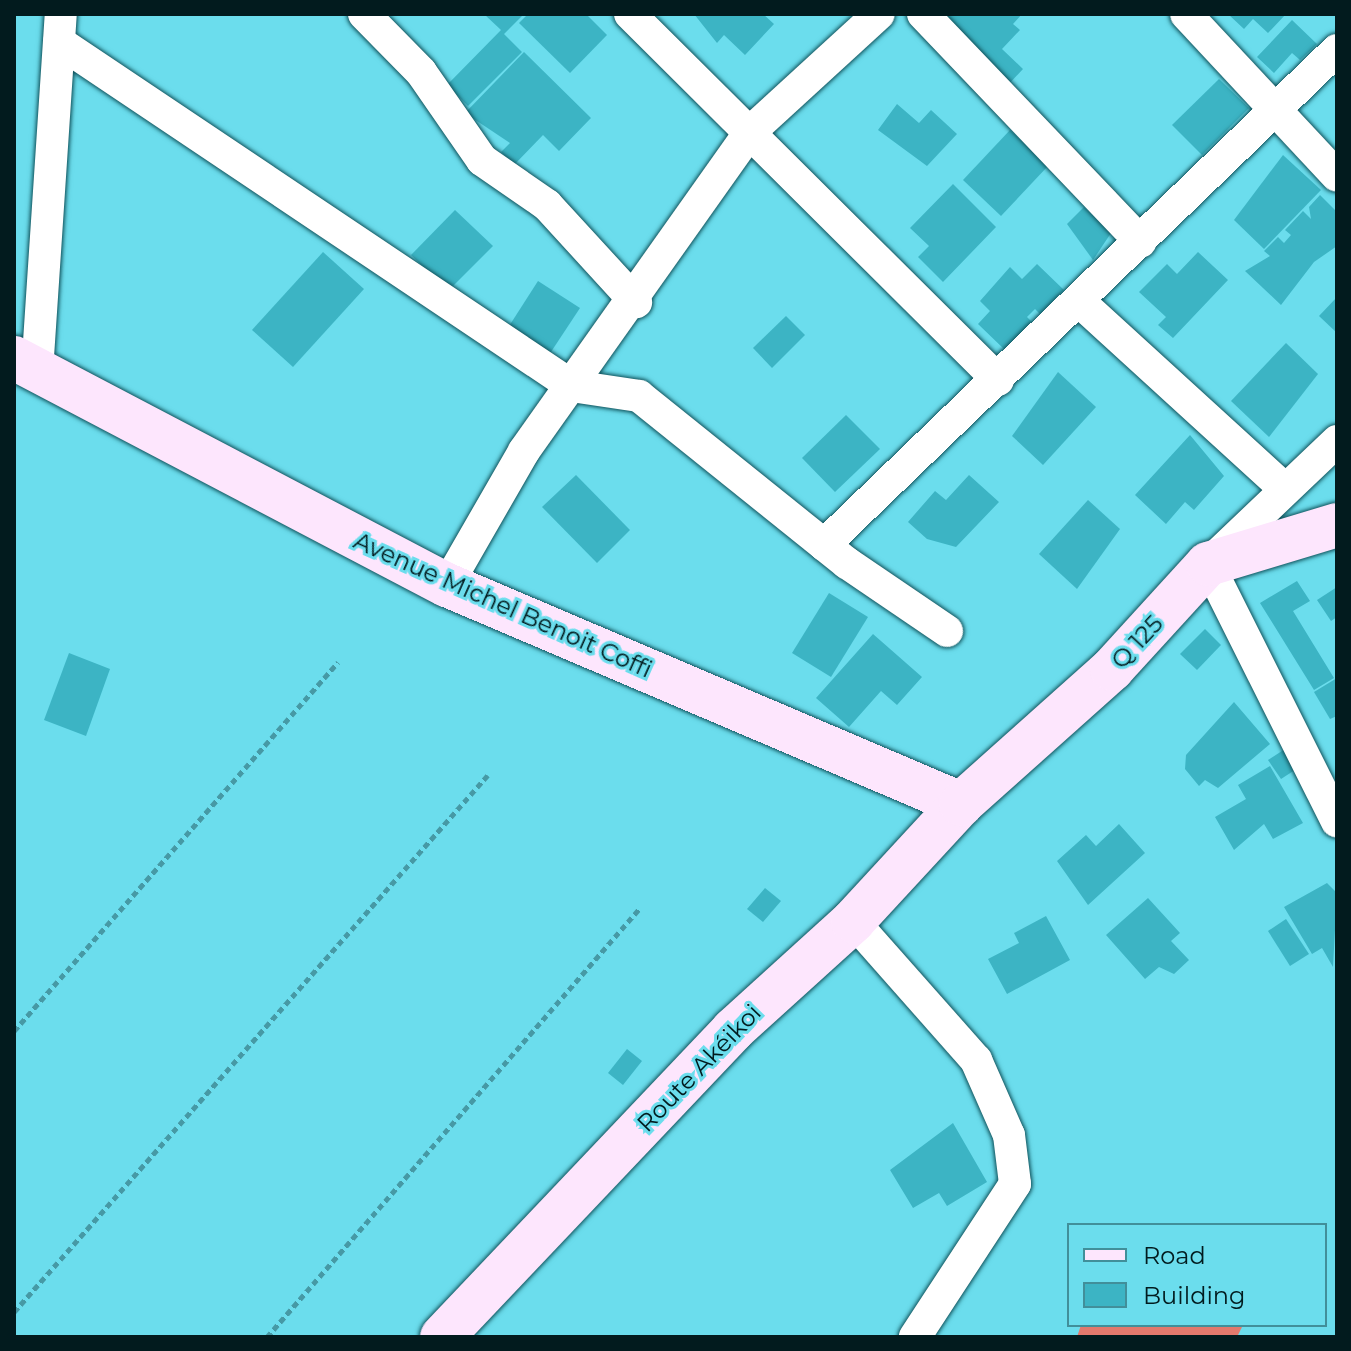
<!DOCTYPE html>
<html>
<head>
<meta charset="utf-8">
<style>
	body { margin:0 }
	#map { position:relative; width:1351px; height:1351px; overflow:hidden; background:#6bdded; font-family:Montserrat,sans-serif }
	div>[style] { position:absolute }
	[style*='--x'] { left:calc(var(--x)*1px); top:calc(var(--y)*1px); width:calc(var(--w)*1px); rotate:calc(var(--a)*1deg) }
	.green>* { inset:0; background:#e2796d }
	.building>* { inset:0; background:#3cb4c4 }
	.path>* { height:5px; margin-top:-2.5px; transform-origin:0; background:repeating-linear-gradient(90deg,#4699a5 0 6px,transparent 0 10px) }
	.roads { filter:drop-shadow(0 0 2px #10525b) drop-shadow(0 0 2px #10525b) }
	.street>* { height:32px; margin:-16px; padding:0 16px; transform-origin:16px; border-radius:16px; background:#fff }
	.secondary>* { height:44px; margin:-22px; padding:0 22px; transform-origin:22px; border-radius:22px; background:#fde6fd }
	span { translate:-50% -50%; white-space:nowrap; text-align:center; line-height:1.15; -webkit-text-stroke:6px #6bdded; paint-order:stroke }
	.street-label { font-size:24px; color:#021b1e }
	.frame { position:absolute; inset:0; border:16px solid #021b1e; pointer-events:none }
	.legend { position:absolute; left:1067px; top:1223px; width:260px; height:104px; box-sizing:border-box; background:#6bdded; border:2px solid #418f9a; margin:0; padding:10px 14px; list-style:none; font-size:24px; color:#021b1e }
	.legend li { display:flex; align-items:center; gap:16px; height:40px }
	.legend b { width:40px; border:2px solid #418f9a }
</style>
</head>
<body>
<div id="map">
	<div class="green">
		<div style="clip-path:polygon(1081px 1325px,1243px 1325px,1237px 1337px,1077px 1337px)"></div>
	</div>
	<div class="building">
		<div style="clip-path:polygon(484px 14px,524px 14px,504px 34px,522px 52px,468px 106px,447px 85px,501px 30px)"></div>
		<div style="clip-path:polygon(528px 14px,586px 14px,607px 35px,570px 73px,519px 23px)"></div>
		<div style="clip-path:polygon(694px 14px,763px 14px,774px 24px,745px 55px,724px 35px,717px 43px)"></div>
		<div style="clip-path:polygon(937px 14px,1022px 14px,1013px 24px,1020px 30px,1002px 49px,1023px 69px,1006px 87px)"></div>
		<div style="clip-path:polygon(1228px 14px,1286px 14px,1268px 33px,1253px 19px,1244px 29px)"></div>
		<div style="clip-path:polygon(1292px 20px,1317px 44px,1300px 60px,1292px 53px,1274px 73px,1257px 57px)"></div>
		<div style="clip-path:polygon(524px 52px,591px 118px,559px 151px,543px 135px,514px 165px,501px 152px,510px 143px,465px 113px)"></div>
		<div style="clip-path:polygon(1219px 79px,1249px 108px,1202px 155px,1172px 125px)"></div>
		<div style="clip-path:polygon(897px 104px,919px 123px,931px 110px,957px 134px,927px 166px,878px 130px)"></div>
		<div style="clip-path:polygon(1010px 130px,1048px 166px,1001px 216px,963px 180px)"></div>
		<div style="clip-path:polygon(1283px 155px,1321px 190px,1264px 249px,1234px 220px)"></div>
		<div style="clip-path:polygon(953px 184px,996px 227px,943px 282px,918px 257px,929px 246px,910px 228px)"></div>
		<div style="clip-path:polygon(1320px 195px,1337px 212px,1337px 246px,1314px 262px,1281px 305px,1245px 271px,1270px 256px,1264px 251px,1278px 237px,1284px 243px,1291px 235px,1285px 230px,1303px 211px,1311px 219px,1309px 207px)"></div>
		<div style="clip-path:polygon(1084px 207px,1111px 233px,1093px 260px,1067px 224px)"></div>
		<div style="clip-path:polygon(455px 210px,493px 246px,448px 291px,411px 255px)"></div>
		<div style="clip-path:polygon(323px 252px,364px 289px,293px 367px,252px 330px)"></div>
		<div style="clip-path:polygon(1198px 252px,1228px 280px,1173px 338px,1158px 325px,1166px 317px,1139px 292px,1167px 264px,1177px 274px)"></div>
		<div style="clip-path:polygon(1037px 264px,1064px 290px,1040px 314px,1035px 309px,1027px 317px,1032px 322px,1005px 350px,978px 324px,990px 311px,980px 301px,1010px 267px,1022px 279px)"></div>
		<div style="clip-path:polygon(538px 281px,580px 308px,545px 361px,504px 334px)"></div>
		<div style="clip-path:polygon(1337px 297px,1337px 333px,1319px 316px)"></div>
		<div style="clip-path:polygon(786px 316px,805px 335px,772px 368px,753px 348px)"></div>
		<div style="clip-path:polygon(1286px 343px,1318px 374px,1269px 437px,1231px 401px)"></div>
		<div style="clip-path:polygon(1058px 372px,1096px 407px,1043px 465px,1012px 436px)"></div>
		<div style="clip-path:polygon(846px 415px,880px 449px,835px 492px,802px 458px)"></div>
		<div style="clip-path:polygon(1190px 435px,1224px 476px,1194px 510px,1185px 502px,1166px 524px,1135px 495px)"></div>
		<div style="clip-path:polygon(576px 475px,630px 530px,597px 563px,542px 507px)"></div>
		<div style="clip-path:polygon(969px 475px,999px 502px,956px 547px,927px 539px,908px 522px,935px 491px,946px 500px)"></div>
		<div style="clip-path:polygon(1088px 500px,1120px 529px,1077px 589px,1039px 554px)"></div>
		<div style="clip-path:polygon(1297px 581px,1310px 601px,1293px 611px,1334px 678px,1314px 690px,1260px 603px)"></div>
		<div style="clip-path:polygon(1337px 587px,1337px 617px,1331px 621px,1317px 600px)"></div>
		<div style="clip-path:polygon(829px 593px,868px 617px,831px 677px,792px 653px)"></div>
		<div style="clip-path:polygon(1205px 629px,1221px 645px,1197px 670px,1180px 654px)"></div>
		<div style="clip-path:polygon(873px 634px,922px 677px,897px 705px,881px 691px,849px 727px,816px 698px)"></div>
		<div style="clip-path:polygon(69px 653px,110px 669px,86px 736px,44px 720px)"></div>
		<div style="clip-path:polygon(1337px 678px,1337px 716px,1330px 719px,1314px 692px)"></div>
		<div style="clip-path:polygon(1234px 702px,1270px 744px,1218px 788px,1205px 780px,1199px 786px,1185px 769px,1186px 755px)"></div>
		<div style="clip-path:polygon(1285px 749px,1298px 768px,1281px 779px,1268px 760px)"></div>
		<div style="clip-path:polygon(1270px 766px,1303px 823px,1273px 839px,1264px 824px,1234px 850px,1215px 817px,1246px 799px,1238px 785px)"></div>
		<div style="clip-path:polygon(1119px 824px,1145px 853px,1088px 905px,1057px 861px,1086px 835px,1096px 846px)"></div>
		<div style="clip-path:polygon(1327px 883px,1337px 893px,1333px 967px,1322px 948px,1312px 954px,1284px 907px)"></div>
		<div style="clip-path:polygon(765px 888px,781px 901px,763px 922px,747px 909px)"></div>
		<div style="clip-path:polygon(1148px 898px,1180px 933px,1171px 941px,1189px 960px,1174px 974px,1159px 967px,1145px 979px,1106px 935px)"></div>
		<div style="clip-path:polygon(1046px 916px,1070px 960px,1007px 994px,988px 959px,1019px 943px,1014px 933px)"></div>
		<div style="clip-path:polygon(1286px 919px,1309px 954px,1290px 966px,1268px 931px)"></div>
		<div style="clip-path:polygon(627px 1049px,642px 1061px,623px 1085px,608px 1073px)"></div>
		<div style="clip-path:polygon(953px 1123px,987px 1182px,947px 1206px,939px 1193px,913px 1208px,890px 1170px)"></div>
	</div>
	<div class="path">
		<div style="--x:14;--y:1031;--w:491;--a:-48.7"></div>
		<div style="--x:14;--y:1312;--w:716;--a:-48.57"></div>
		<div style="--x:267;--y:1337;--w:567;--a:-49"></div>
	</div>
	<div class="roads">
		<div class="street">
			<div style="--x:364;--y:14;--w:81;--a:45.5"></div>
			<div style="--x:421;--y:72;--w:107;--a:55.3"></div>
			<div style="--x:482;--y:160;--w:79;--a:34.7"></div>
			<div style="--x:547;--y:205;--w:132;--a:47.5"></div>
			<div style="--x:630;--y:14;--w:519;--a:44.84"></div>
			<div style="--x:923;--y:14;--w:315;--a:46.3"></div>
			<div style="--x:1186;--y:14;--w:221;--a:47"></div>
			<div style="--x:59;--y:42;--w:618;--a:33.84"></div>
			<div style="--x:572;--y:386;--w:68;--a:8.5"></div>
			<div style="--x:639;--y:396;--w:267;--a:38.8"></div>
			<div style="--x:847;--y:563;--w:121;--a:34.2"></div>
			<div style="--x:1080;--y:302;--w:277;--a:42.4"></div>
			<div style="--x:37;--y:372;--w:359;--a:-86.2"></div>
			<div style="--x:1337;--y:441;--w:178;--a:136.4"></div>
			<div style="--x:1208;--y:564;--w:288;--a:63.4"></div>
			<div style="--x:824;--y:545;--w:713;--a:-43.98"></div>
			<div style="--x:447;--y:585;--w:155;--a:-60.1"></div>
			<div style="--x:524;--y:451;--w:390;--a:-54.7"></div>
			<div style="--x:749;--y:133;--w:176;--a:-42.5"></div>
			<div style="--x:853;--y:921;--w:186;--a:48.5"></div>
			<div style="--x:976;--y:1060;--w:82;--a:66.3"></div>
			<div style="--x:1009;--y:1135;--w:49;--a:83"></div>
			<div style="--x:1015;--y:1184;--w:183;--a:123.2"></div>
		</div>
		<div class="secondary">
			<div style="--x:14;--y:358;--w:489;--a:27.7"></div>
			<div style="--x:447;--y:585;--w:559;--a:23.08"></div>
			<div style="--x:442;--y:1337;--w:423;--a:-46.5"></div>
			<div style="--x:733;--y:1030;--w:162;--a:-42.2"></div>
			<div style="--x:853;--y:921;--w:159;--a:-47.3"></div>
			<div style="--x:961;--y:804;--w:203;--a:-41.8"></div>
			<div style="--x:1112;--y:669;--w:142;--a:-47.6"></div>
			<div style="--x:1208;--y:564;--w:135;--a:-16.8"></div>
		</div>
	</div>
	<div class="street-label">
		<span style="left:503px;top:605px;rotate:24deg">Avenue Michel Benoit Coffi</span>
		<span style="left:1137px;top:642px;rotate:-47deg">Q 125</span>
		<span style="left:699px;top:1068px;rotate:-46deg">Route Akéikoi</span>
	</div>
	<div class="frame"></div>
	<ul class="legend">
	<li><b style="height:10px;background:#fde6fd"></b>Road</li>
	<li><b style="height:22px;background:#3cb4c4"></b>Building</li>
	</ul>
</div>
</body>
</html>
